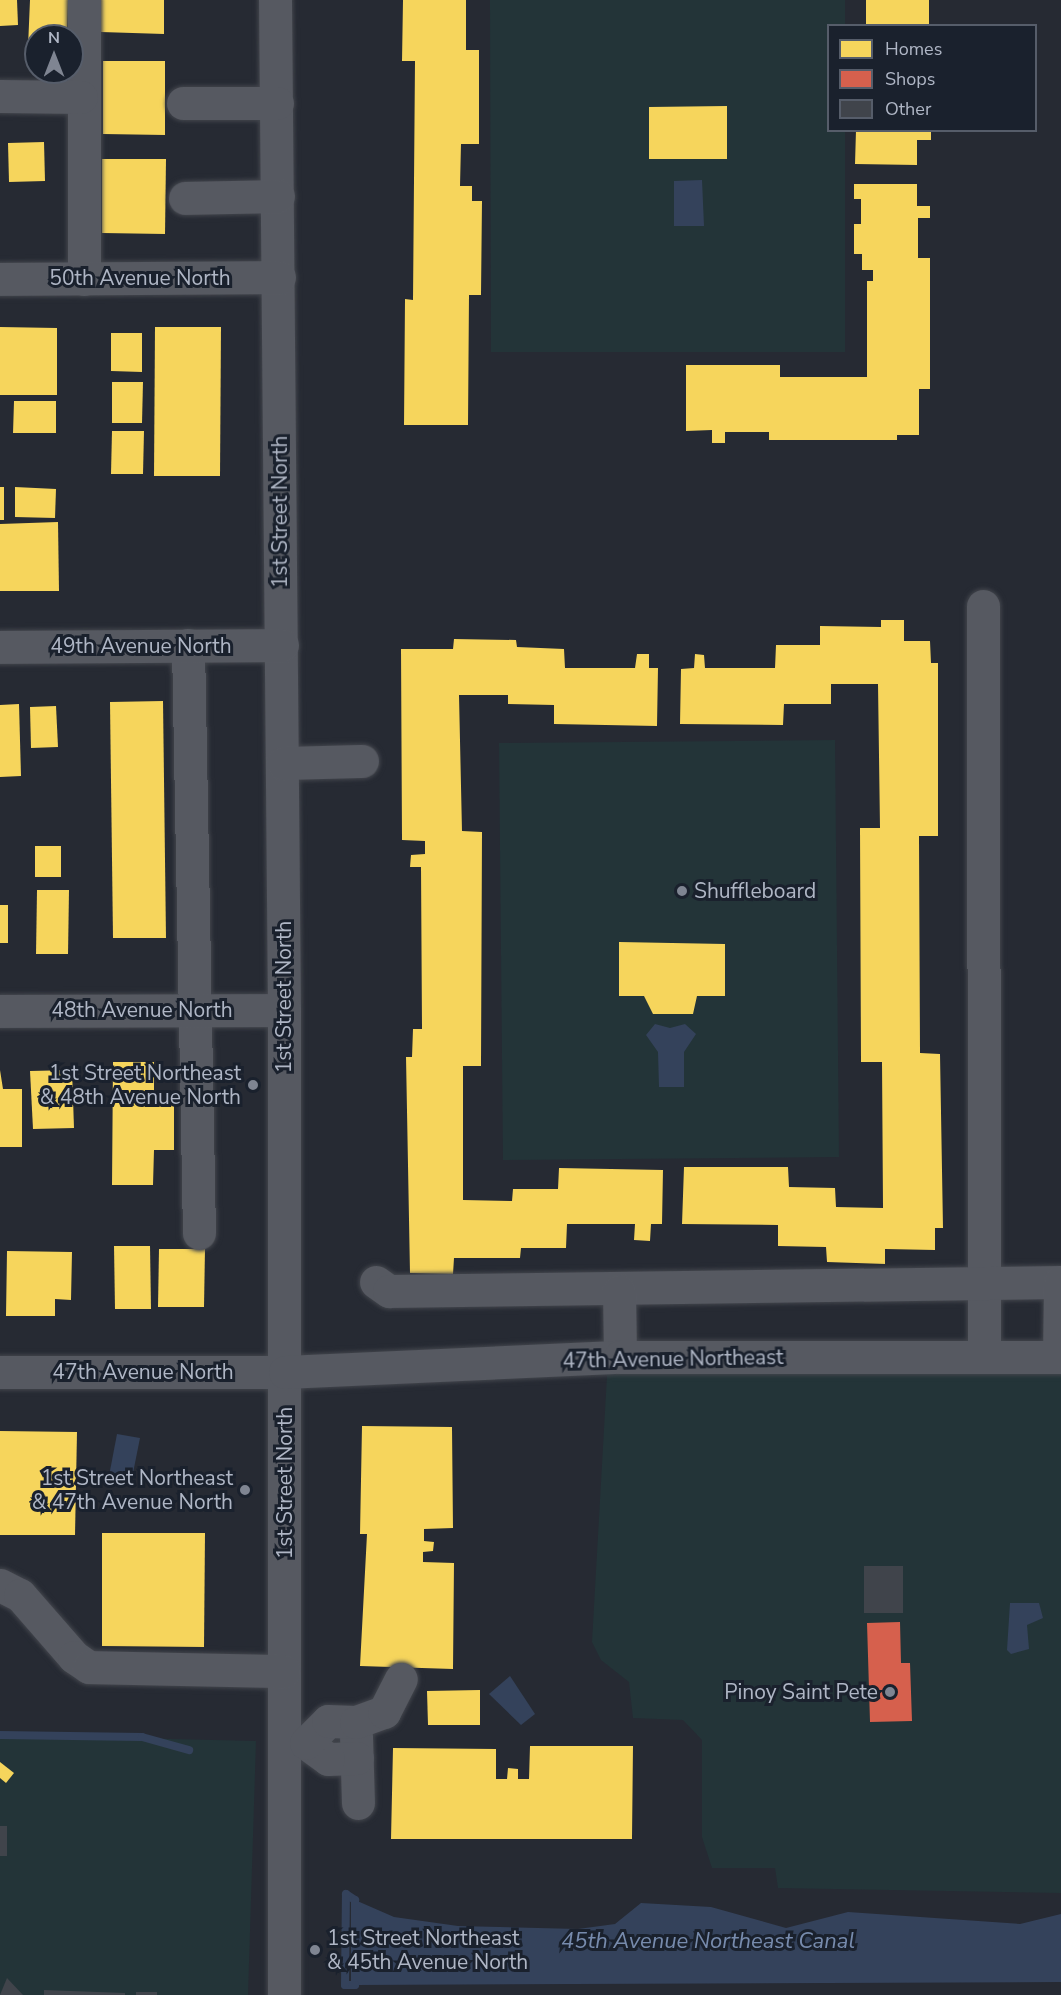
<!DOCTYPE html>
<html>
<head>
<meta charset="utf-8">
<style>
	body { margin:0 }
	#map { position:relative; width:1061px; height:1995px; overflow:hidden; background:#262a33; font-family:"Nunito Sans",sans-serif }
	div>[style] { position:absolute }
	[style*='--x'] { left:calc(var(--x)*1px); top:calc(var(--y)*1px); width:calc(var(--w)*1px); rotate:calc(var(--a)*1deg) }
	.green>* { inset:0; background:#233438 }
	.water>* { inset:0; background:#34425b }
	.homes>* { inset:0; background:#f6d55c }
	.shops>* { inset:0; background:#d6604d }
	.stream>* { height:8px; margin:-4px; padding:0 4px; transform-origin:4px; border-radius:4px; background:#34425b }
	.building>* { inset:0; background:#40444b }
	.roads { filter:drop-shadow(0 0 2px #42454c) drop-shadow(0 0 2px #42454c) }
	.minor>* { height:33px; margin:-16.5px; padding:0 16.5px; transform-origin:16.5px; border-radius:16.5px; background:#565961 }
	.dots>* { width:16px; height:16px; translate:-50% -50%; box-sizing:border-box; border:3px solid #1a212d; border-radius:50% }
	span { translate:-50% -50%; white-space:nowrap; text-align:center; line-height:1.15; -webkit-text-stroke:6px #1a212d; paint-order:stroke }
	.street-label { font-size:21px; color:#afb6c5 }
	.poi-label { font-size:21px; color:#afb6c5 }
	.left { translate:0 -50%; text-align:left }
	.right { translate:-100% -50%; text-align:right }
	.water-label { font-size:22px; color:#778bad; font-style:italic }
	.legend { position:absolute; left:827px; top:24px; width:210px; height:108px; box-sizing:border-box; background:#1a212d; border:2px solid #565d6a; margin:0; padding:8px 10px; list-style:none; font-size:18px; color:#afb6c5 }
	.legend li { display:flex; align-items:center; gap:12px; height:30px }
	.legend b { width:30px; border:2px solid #565d6a }
	.north { position:absolute; left:24px; top:24px; width:60px; height:60px; box-sizing:border-box; background:#1a212d; border:2px solid #565d6a; border-radius:50%; rotate:0deg; font-size:16px; font-weight:700; line-height:24px; text-align:center; color:#afb6c5 }
	.north::after { content:''; display:block; margin:auto; width:21px; height:27px; background:#7f8592; clip-path:polygon(50% 0,100% 100%,50% 72%,0 100%) }
</style>
</head>
<body>
<div id="map">
	<div class="green">
		<div style="clip-path:polygon(490px 0,845px 0,845px 25px,828px 26px,828px 130px,845px 131px,845px 352px,491px 352px)"></div>
		<div style="clip-path:polygon(835px 740px,839px 1157px,503px 1160px,499px 743px)"></div>
		<div style="clip-path:polygon(1061px 1357px,1061px 1893px,778px 1888px,775px 1868px,712px 1868px,702px 1837px,702px 1740px,683px 1720px,633px 1718px,629px 1682px,601px 1660px,592px 1642px,608px 1358px)"></div>
		<div style="clip-path:polygon(0 1735px,256px 1741px,248px 1995px,0 1995px)"></div>
	</div>
	<div class="water">
		<div style="clip-path:polygon(702px 180px,704px 226px,674px 226px,674px 181px)"></div>
		<div style="clip-path:polygon(655px 1024px,670px 1028px,685px 1024px,696px 1034px,684px 1052px,684px 1087px,659px 1087px,658px 1052px,646px 1035px)"></div>
		<div style="clip-path:polygon(117px 1434px,140px 1438px,131px 1483px,109px 1476px)"></div>
		<div style="clip-path:polygon(1010px 1603px,1039px 1603px,1043px 1618px,1027px 1625px,1029px 1649px,1011px 1654px,1007px 1650px)"></div>
		<div style="clip-path:polygon(510px 1676px,535px 1714px,521px 1725px,489px 1694px)"></div>
		<div style="clip-path:polygon(355px 1900px,394px 1917px,458px 1926px,578px 1929px,615px 1924px,641px 1903px,711px 1907px,786px 1928px,848px 1912px,1020px 1924px,1061px 1914px,1061px 1982px,355px 1985px)"></div>
	</div>
	<div class="homes">
		<div style="clip-path:polygon(0 0,17px 0,18px 25px,0 26px)"></div>
		<div style="clip-path:polygon(30px 0,68px 0,67px 36px,36px 36px,36px 47px,28px 47px)"></div>
		<div style="clip-path:polygon(101px 0,164px 0,164px 34px,101px 32px)"></div>
		<div style="clip-path:polygon(403px 0,466px 0,466px 50px,479px 50px,479px 144px,461px 144px,460px 186px,472px 186px,472px 201px,482px 201px,481px 295px,469px 295px,468px 425px,404px 425px,405px 299px,413px 300px,415px 61px,402px 61px)"></div>
		<div style="clip-path:polygon(866px 0,929px 0,929px 26px,866px 26px)"></div>
		<div style="clip-path:polygon(103px 61px,165px 61px,165px 135px,103px 134px)"></div>
		<div style="clip-path:polygon(727px 106px,727px 159px,649px 159px,649px 107px)"></div>
		<div style="clip-path:polygon(856px 130px,931px 130px,931px 140px,917px 140px,917px 165px,855px 164px)"></div>
		<div style="clip-path:polygon(44px 142px,45px 181px,9px 182px,8px 143px)"></div>
		<div style="clip-path:polygon(102px 159px,166px 159px,165px 234px,102px 233px)"></div>
		<div style="clip-path:polygon(854px 184px,917px 184px,917px 206px,930px 206px,930px 218px,918px 218px,918px 258px,930px 258px,930px 389px,919px 389px,919px 435px,897px 435px,897px 440px,769px 440px,769px 432px,725px 432px,725px 443px,712px 443px,712px 430px,686px 431px,686px 365px,780px 365px,780px 377px,867px 377px,867px 281px,873px 281px,873px 270px,862px 270px,862px 254px,854px 254px,854px 224px,861px 224px,861px 199px,854px 199px)"></div>
		<div style="clip-path:polygon(0 327px,57px 328px,57px 395px,0 395px)"></div>
		<div style="clip-path:polygon(155px 327px,221px 327px,220px 476px,154px 476px)"></div>
		<div style="clip-path:polygon(111px 333px,142px 333px,142px 372px,111px 371px)"></div>
		<div style="clip-path:polygon(112px 382px,143px 382px,142px 423px,112px 423px)"></div>
		<div style="clip-path:polygon(14px 401px,56px 401px,56px 433px,13px 433px)"></div>
		<div style="clip-path:polygon(112px 431px,144px 431px,143px 474px,111px 474px)"></div>
		<div style="clip-path:polygon(0 487px,4px 487px,4px 520px,0 520px)"></div>
		<div style="clip-path:polygon(15px 487px,56px 489px,55px 518px,15px 517px)"></div>
		<div style="clip-path:polygon(58px 522px,59px 591px,0 591px,0 524px)"></div>
		<div style="clip-path:polygon(881px 620px,904px 620px,904px 641px,930px 641px,931px 663px,938px 663px,938px 836px,919px 836px,920px 1053px,940px 1054px,943px 1228px,935px 1228px,935px 1250px,885px 1249px,885px 1264px,827px 1262px,826px 1247px,778px 1246px,778px 1225px,682px 1224px,684px 1167px,788px 1167px,789px 1187px,835px 1188px,836px 1207px,883px 1208px,882px 1062px,861px 1062px,860px 828px,880px 828px,878px 684px,831px 684px,831px 704px,784px 704px,783px 725px,680px 724px,681px 669px,694px 668px,695px 654px,704px 655px,705px 668px,775px 668px,776px 645px,820px 645px,820px 626px,881px 627px)"></div>
		<div style="clip-path:polygon(454px 639px,516px 640px,517px 647px,564px 649px,565px 668px,635px 668px,637px 654px,649px 654px,649px 668px,658px 668px,657px 726px,554px 724px,554px 705px,508px 704px,508px 695px,459px 695px,462px 831px,482px 832px,481px 1066px,463px 1066px,463px 1200px,512px 1201px,513px 1189px,558px 1189px,559px 1168px,663px 1170px,662px 1224px,651px 1224px,650px 1241px,634px 1240px,635px 1224px,567px 1224px,566px 1248px,521px 1248px,520px 1258px,454px 1258px,453px 1274px,410px 1273px,406px 1057px,412px 1057px,413px 1029px,422px 1029px,421px 867px,410px 867px,411px 855px,425px 854px,425px 841px,402px 840px,401px 649px,453px 649px)"></div>
		<div style="clip-path:polygon(163px 701px,166px 938px,113px 938px,110px 702px)"></div>
		<div style="clip-path:polygon(19px 704px,21px 776px,0 777px,0 705px)"></div>
		<div style="clip-path:polygon(56px 706px,58px 747px,31px 748px,30px 707px)"></div>
		<div style="clip-path:polygon(35px 846px,61px 846px,61px 877px,35px 877px)"></div>
		<div style="clip-path:polygon(37px 890px,69px 890px,68px 954px,36px 954px)"></div>
		<div style="clip-path:polygon(0 905px,8px 905px,8px 943px,0 943px)"></div>
		<div style="clip-path:polygon(619px 942px,725px 944px,725px 996px,697px 996px,693px 1014px,653px 1014px,644px 996px,619px 996px)"></div>
		<div style="clip-path:polygon(113px 1062px,154px 1062px,154px 1098px,174px 1098px,174px 1150px,154px 1150px,153px 1185px,112px 1185px)"></div>
		<div style="clip-path:polygon(0 1070px,3px 1089px,22px 1089px,22px 1147px,0 1147px)"></div>
		<div style="clip-path:polygon(72px 1070px,74px 1128px,33px 1129px,30px 1071px)"></div>
		<div style="clip-path:polygon(114px 1246px,150px 1246px,151px 1309px,115px 1309px)"></div>
		<div style="clip-path:polygon(159px 1249px,205px 1249px,204px 1307px,158px 1307px)"></div>
		<div style="clip-path:polygon(7px 1251px,72px 1252px,71px 1300px,55px 1299px,55px 1316px,6px 1316px)"></div>
		<div style="clip-path:polygon(362px 1426px,452px 1427px,453px 1528px,424px 1529px,424px 1541px,434px 1542px,433px 1551px,423px 1552px,423px 1562px,454px 1563px,453px 1669px,360px 1666px,367px 1534px,360px 1534px)"></div>
		<div style="clip-path:polygon(0 1431px,77px 1432px,75px 1535px,0 1535px)"></div>
		<div style="clip-path:polygon(102px 1533px,205px 1533px,204px 1647px,102px 1646px)"></div>
		<div style="clip-path:polygon(480px 1690px,480px 1725px,428px 1725px,427px 1691px)"></div>
		<div style="clip-path:polygon(530px 1746px,633px 1746px,632px 1839px,391px 1839px,393px 1748px,496px 1749px,496px 1779px,507px 1779px,508px 1768px,518px 1769px,518px 1779px,529px 1779px)"></div>
		<div style="clip-path:polygon(0 1762px,14px 1773px,6px 1783px,0 1778px)"></div>
	</div>
	<div class="shops">
		<div style="clip-path:polygon(900px 1622px,901px 1663px,910px 1663px,912px 1721px,870px 1722px,867px 1623px)"></div>
	</div>
	<div class="stream">
		<div style="--x:0;--y:1735;--w:142;--a:0.8"></div>
		<div style="--x:142;--y:1737;--w:49;--a:15.5"></div>
		<div style="--x:346;--y:1894;--w:11;--a:34"></div>
		<div style="--x:355;--y:1900;--w:85;--a:90"></div>
		<div style="--x:355;--y:1985;--w:10;--a:180"></div>
		<div style="--x:345;--y:1985;--w:91;--a:-89.4"></div>
	</div>
	<div class="building">
		<div style="clip-path:polygon(864px 1566px,903px 1566px,903px 1613px,864px 1613px)"></div>
		<div style="clip-path:polygon(0 1826px,7px 1826px,7px 1856px,0 1856px)"></div>
		<div style="clip-path:polygon(7px 1978px,23px 1995px,0 1995px)"></div>
		<div style="clip-path:polygon(44px 1990px,125px 1993px,125px 1995px,44px 1995px)"></div>
		<div style="clip-path:polygon(136px 1992px,157px 1992px,157px 1995px,136px 1995px)"></div>
	</div>
	<div class="roads">
		<div class="minor">
			<div style="--x:84;--y:0;--w:279;--a:90"></div>
			<div style="--x:275;--y:0;--w:1010;--a:89.49"></div>
			<div style="--x:284;--y:1010;--w:985;--a:90"></div>
			<div style="--x:0;--y:96;--w:81;--a:0.7"></div>
			<div style="--x:183;--y:103;--w:94;--a:0"></div>
			<div style="--x:185;--y:198;--w:93;--a:-1.2"></div>
			<div style="--x:0;--y:279;--w:279;--a:-0.4"></div>
			<div style="--x:983;--y:606;--w:751;--a:89.92"></div>
			<div style="--x:188;--y:645;--w:588;--a:88.93"></div>
			<div style="--x:0;--y:647;--w:282;--a:-0.4"></div>
			<div style="--x:283;--y:763;--w:79;--a:-1.5"></div>
			<div style="--x:0;--y:1011;--w:284;--a:-0.2"></div>
			<div style="--x:376;--y:1282;--w:16;--a:35"></div>
			<div style="--x:389;--y:1291;--w:672;--a:-0.77"></div>
			<div style="--x:619;--y:1291;--w:66;--a:89.1"></div>
			<div style="--x:1059;--y:1357;--w:75;--a:-89.2"></div>
			<div style="--x:0;--y:1372;--w:285;--a:0"></div>
			<div style="--x:285;--y:1372;--w:335;--a:-2.6"></div>
			<div style="--x:620;--y:1357;--w:441;--a:0"></div>
			<div style="--x:0;--y:1585;--w:22;--a:27"></div>
			<div style="--x:20;--y:1595;--w:82;--a:48.9"></div>
			<div style="--x:74;--y:1657;--w:18;--a:34"></div>
			<div style="--x:89;--y:1667;--w:195;--a:1.2"></div>
			<div style="--x:356;--y:1736;--w:67;--a:88.3"></div>
			<div style="--x:357;--y:1758;--w:29;--a:178"></div>
			<div style="--x:328;--y:1759;--w:27;--a:-144"></div>
			<div style="--x:306;--y:1743;--w:31;--a:-45"></div>
			<div style="--x:328;--y:1721;--w:28;--a:2"></div>
			<div style="--x:356;--y:1722;--w:30;--a:-20"></div>
			<div style="--x:384;--y:1712;--w:37;--a:-63"></div>
		</div>
	</div>
	<div class="dots">
		<div style="left:682px;top:891px;background:#7f8592"></div>
		<div style="left:253px;top:1085px;background:#7f8592"></div>
		<div style="left:245px;top:1490px;background:#7f8592"></div>
		<div style="left:890px;top:1692px;background:#7f8592"></div>
		<div style="left:315px;top:1950px;background:#7f8592"></div>
	</div>
	<div class="street-label">
		<span style="left:140px;top:278px">50th Avenue North</span>
		<span style="left:280px;top:512px;rotate:-90deg">1st Street North</span>
		<span style="left:141px;top:646px">49th Avenue North</span>
		<span style="left:284px;top:997px;rotate:-90deg">1st Street North</span>
		<span style="left:142px;top:1010px">48th Avenue North</span>
		<span style="left:673px;top:1359px;rotate:-1deg">47th Avenue Northeast</span>
		<span style="left:143px;top:1372px">47th Avenue North</span>
		<span style="left:285px;top:1483px;rotate:-90deg">1st Street North</span>
	</div>
	<div class="poi-label">
		<span class="left" style="left:694px;top:891px">Shuffleboard</span>
		<span class="right" style="left:241px;top:1085px">1st Street Northeast<br>&amp; 48th Avenue North</span>
		<span class="right" style="left:233px;top:1490px">1st Street Northeast<br>&amp; 47th Avenue North</span>
		<span class="right" style="left:878px;top:1692px">Pinoy Saint Pete</span>
		<span class="left" style="left:327px;top:1950px">1st Street Northeast<br>&amp; 45th Avenue North</span>
	</div>
	<div class="water-label">
		<span style="left:708px;top:1942px">45th Avenue Northeast Canal</span>
	</div>
	<ul class="legend">
	<li><b style="height:16px;background:#f6d55c"></b>Homes</li>
	<li><b style="height:16px;background:#d6604d"></b>Shops</li>
	<li><b style="height:16px;background:#40444b"></b>Other</li>
	</ul>
	<div class="north">N</div>
</div>
</body>
</html>
